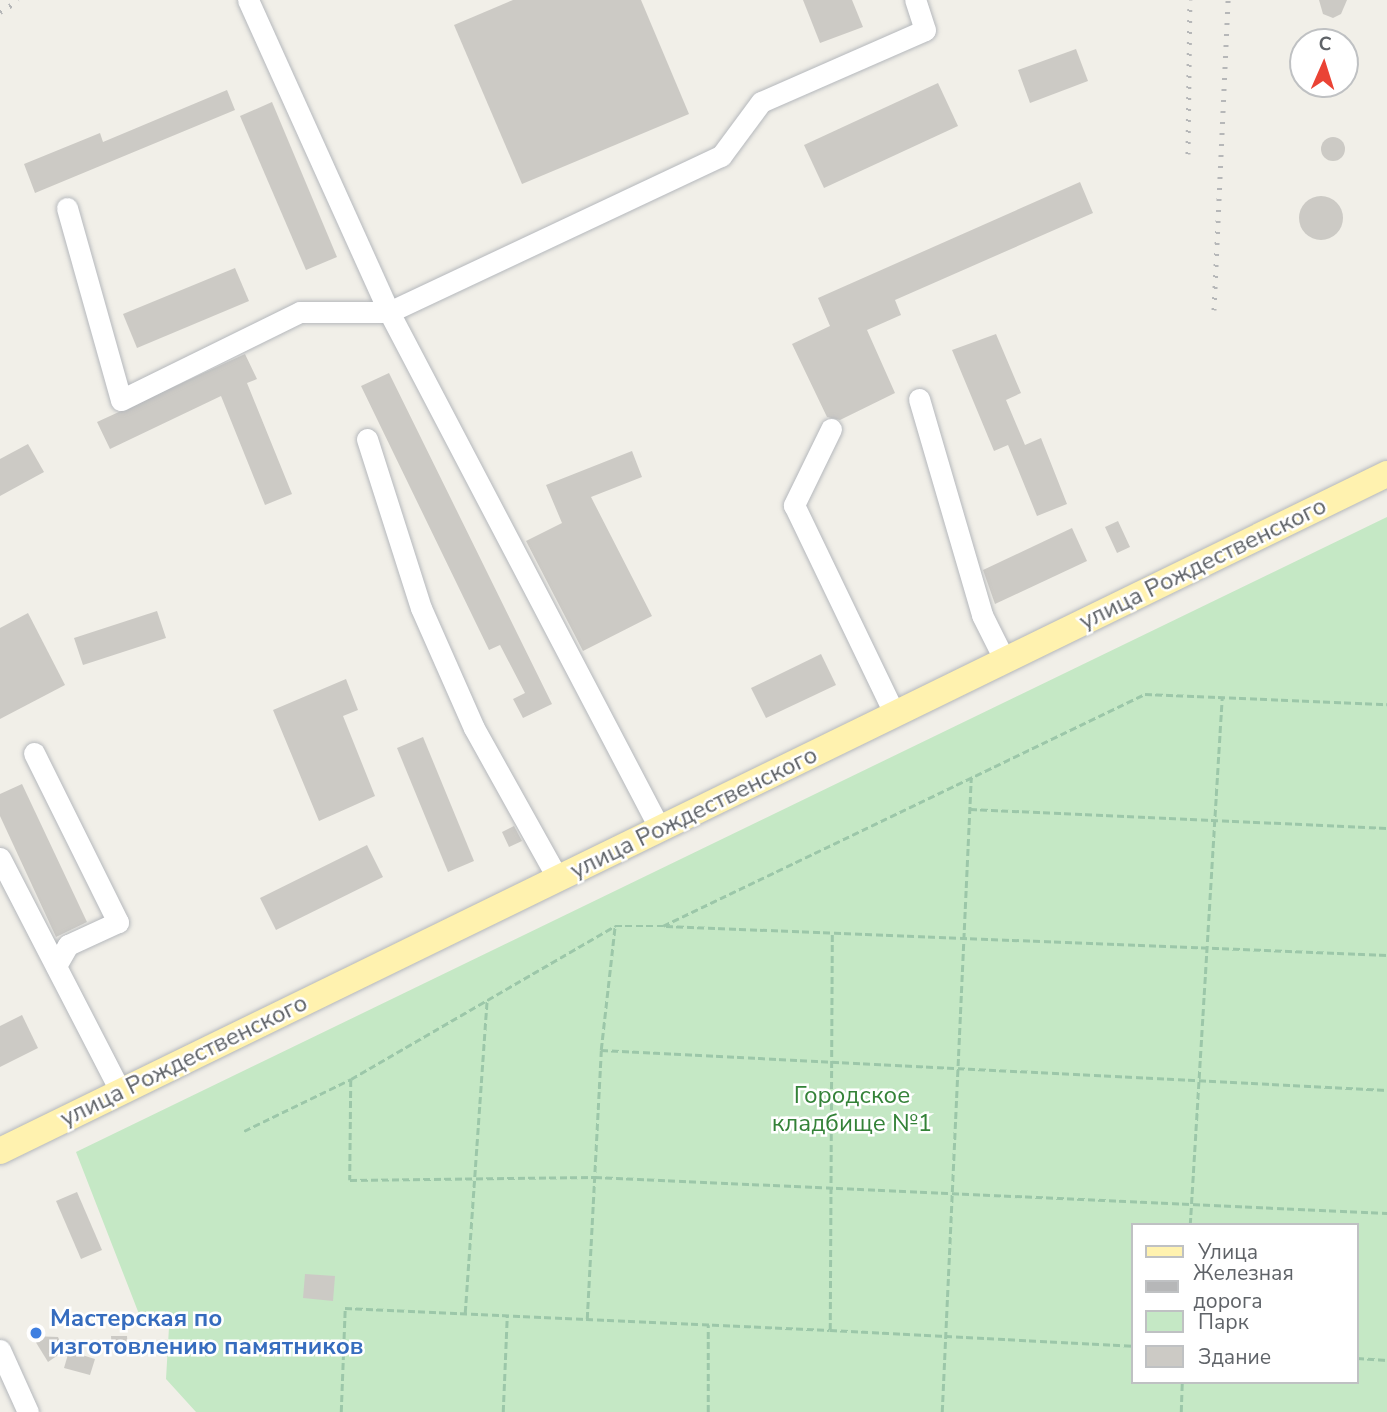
<!DOCTYPE html>
<html>
<head>
<meta charset="utf-8">
<style>
	body { margin:0 }
	#map { position:relative; width:1387px; height:1412px; overflow:hidden; background:#f1efe8; font-family:"Nunito Sans",sans-serif }
	div>[style] { position:absolute }
	[style*='--x'] { left:calc(var(--x)*1px); top:calc(var(--y)*1px); width:calc(var(--w)*1px); rotate:calc(var(--a)*1deg) }
	.green>* { inset:0; background:#c5e8c5 }
	.building>* { inset:0; background:#cccac5 }
	.round { border-radius:50% }
	.path>* { height:2.5px; margin-top:-1.25px; transform-origin:0; background:repeating-linear-gradient(90deg,#9cc7a9 0 7px,transparent 0 10.5px) }
	.roads { filter:drop-shadow(0 0 2px #b5b8bc) drop-shadow(0 0 2px #b5b8bc) }
	.minor>* { height:21px; margin:-10.5px; padding:0 10.5px; transform-origin:10.5px; border-radius:10.5px; background:#fff }
	.major>* { height:26px; margin:-13px; padding:0 13px; transform-origin:13px; border-radius:13px; background:#fff2af }
	.rail>* { height:5px; margin-top:-2.5px; transform-origin:0; background:repeating-linear-gradient(90deg,#b6b7b8 0 2px,transparent 0 11px) }
	.dots>* { width:19px; height:19px; translate:-50% -50%; box-sizing:border-box; border:4px solid #fff; border-radius:50% }
	span { translate:-50% -50%; white-space:nowrap; text-align:center; line-height:1.15; -webkit-text-stroke:5px #fff; paint-order:stroke }
	.street-label { font-size:24px; color:#5f6368 }
	.park-label { font-size:24px; color:#348238 }
	.shop-label { font-size:24px; color:#366cbe; font-weight:700 }
	.left { translate:0 -50%; text-align:left }
	.legend { position:absolute; left:1131px; top:1223px; width:228px; height:161px; box-sizing:border-box; background:#fff; border:2px solid #bfc1c3; margin:0; padding:9px 12px; list-style:none; font-size:21px; color:#5f6368 }
	.legend li { display:flex; align-items:center; gap:14px; height:35px }
	.legend b { width:35px; border:2px solid #bfc1c3 }
	.north { position:absolute; left:1289px; top:28px; width:70px; height:70px; box-sizing:border-box; background:#fff; border:2px solid #bfc1c3; border-radius:50%; rotate:3deg; font-size:19px; font-weight:700; line-height:28px; text-align:center; color:#5f6368 }
	.north::after { content:''; display:block; margin:auto; width:24px; height:32px; background:#ea4335; clip-path:polygon(50% 0,100% 100%,50% 72%,0 100%) }
</style>
</head>
<body>
<div id="map">
	<div class="green">
		<div style="clip-path:polygon(evenodd,1387px 517px,1387px 1412px,196px 1412px,166px 1379px,169px 1327px,139px 1314px,76px 1152px,1387px 517px,1133px 1225px,1357px 1225px,1357px 1382px,1133px 1382px,1133px 1225px)"></div>
	</div>
	<div class="building">
		<div style="clip-path:polygon(513px 0,641px 0,689px 114px,522px 184px,454px 25px)"></div>
		<div style="clip-path:polygon(803px 0,852px 0,863px 27px,820px 43px)"></div>
		<div style="clip-path:polygon(1319px 0,1347px 0,1341px 14px,1333px 18px,1323px 14px)"></div>
		<div style="clip-path:polygon(1076px 49px,1088px 81px,1030px 103px,1018px 70px)"></div>
		<div style="clip-path:polygon(938px 83px,958px 126px,824px 188px,804px 145px)"></div>
		<div style="clip-path:polygon(227px 90px,235px 110px,35px 193px,24px 164px,100px 133px,103px 142px)"></div>
		<div style="clip-path:polygon(272px 102px,337px 257px,306px 270px,240px 116px)"></div>
		<div class="round" style="left:1321px;top:137px;width:24px;height:24px"></div>
		<div style="clip-path:polygon(1080px 182px,1093px 213px,895px 300px,901px 315px,867px 330px,895px 393px,840px 420px,827px 417px,792px 344px,830px 326px,818px 298px)"></div>
		<div class="round" style="left:1299px;top:196px;width:44px;height:44px"></div>
		<div style="clip-path:polygon(235px 268px,249px 301px,137px 348px,123px 314px)"></div>
		<div style="clip-path:polygon(996px 334px,1021px 393px,1006px 400px,1025px 445px,1041px 438px,1067px 504px,1037px 516px,1008px 445px,994px 451px,952px 350px)"></div>
		<div style="clip-path:polygon(245px 354px,257px 379px,247px 383px,292px 494px,265px 505px,221px 396px,110px 449px,97px 422px)"></div>
		<div style="clip-path:polygon(389px 373px,552px 704px,523px 718px,513px 699px,525px 693px,500px 645px,489px 650px,361px 386px)"></div>
		<div style="clip-path:polygon(28px 444px,44px 472px,0 496px,0 459px)"></div>
		<div style="clip-path:polygon(632px 451px,642px 477px,591px 497px,652px 616px,583px 651px,526px 541px,562px 523px,546px 485px)"></div>
		<div style="clip-path:polygon(1118px 521px,1130px 547px,1117px 553px,1105px 527px)"></div>
		<div style="clip-path:polygon(1072px 528px,1087px 561px,995px 604px,983px 570px)"></div>
		<div style="clip-path:polygon(157px 611px,166px 638px,83px 665px,74px 638px)"></div>
		<div style="clip-path:polygon(28px 613px,65px 685px,0 719px,0 628px)"></div>
		<div style="clip-path:polygon(821px 654px,836px 685px,766px 718px,751px 688px)"></div>
		<div style="clip-path:polygon(346px 679px,358px 710px,343px 716px,375px 796px,319px 821px,273px 710px)"></div>
		<div style="clip-path:polygon(423px 737px,474px 861px,448px 872px,397px 748px)"></div>
		<div style="clip-path:polygon(22px 784px,87px 922px,56px 937px,0 816px,0 794px)"></div>
		<div style="clip-path:polygon(514px 826px,522px 841px,509px 847px,502px 832px)"></div>
		<div style="clip-path:polygon(367px 845px,383px 877px,276px 930px,260px 898px)"></div>
		<div style="clip-path:polygon(22px 1015px,38px 1048px,0 1067px,0 1026px)"></div>
		<div style="clip-path:polygon(77px 1192px,102px 1250px,81px 1259px,56px 1201px)"></div>
		<div style="clip-path:polygon(305px 1274px,335px 1276px,333px 1301px,303px 1298px)"></div>
		<div style="clip-path:polygon(32px 1336px,58px 1337px,64px 1351px,48px 1362px)"></div>
		<div style="clip-path:polygon(111px 1336px,127px 1336px,128px 1353px,112px 1351px)"></div>
		<div style="clip-path:polygon(69px 1351px,95px 1359px,90px 1375px,64px 1368px)"></div>
	</div>
	<div class="path">
		<div style="--x:970;--y:809;--w:417;--a:2.6"></div>
		<div style="--x:666;--y:926;--w:722;--a:2.3"></div>
		<div style="--x:601;--y:1050;--w:787;--a:2.91"></div>
		<div style="--x:351;--y:1080;--w:100;--a:90.6"></div>
		<div style="--x:350;--y:1180;--w:245;--a:-0.7"></div>
		<div style="--x:595;--y:1177;--w:793;--a:2.6"></div>
		<div style="--x:244;--y:1131;--w:119;--a:-25.9"></div>
		<div style="--x:351;--y:1079;--w:305;--a:-30.1"></div>
		<div style="--x:615;--y:926;--w:48;--a:0"></div>
		<div style="--x:663;--y:926;--w:535;--a:-25.7"></div>
		<div style="--x:1145;--y:694;--w:242;--a:2.4"></div>
		<div style="--x:1190;--y:1225;--w:529;--a:-86.53"></div>
		<div style="--x:465;--y:1313;--w:312;--a:-86"></div>
		<div style="--x:587;--y:1319;--w:269;--a:-87"></div>
		<div style="--x:601;--y:1050;--w:125;--a:-83.6"></div>
		<div style="--x:830;--y:1330;--w:303;--a:3"></div>
		<div style="--x:1357;--y:1358;--w:30;--a:4"></div>
		<div style="--x:341;--y:1412;--w:104;--a:-87.8"></div>
		<div style="--x:345;--y:1308;--w:485;--a:2.6"></div>
		<div style="--x:830;--y:1330;--w:398;--a:-89.7"></div>
		<div style="--x:503;--y:1412;--w:96;--a:-87.6"></div>
		<div style="--x:708;--y:1412;--w:87;--a:-90"></div>
		<div style="--x:942;--y:1412;--w:634;--a:-87.38"></div>
		<div style="--x:1181;--y:1412;--w:30;--a:-88"></div>
	</div>
	<div class="roads">
		<div class="minor">
			<div style="--x:248;--y:0;--w:342;--a:65.7"></div>
			<div style="--x:389;--y:312;--w:584;--a:62.34"></div>
			<div style="--x:67;--y:208;--w:199;--a:74.3"></div>
			<div style="--x:121;--y:400;--w:199;--a:-26.2"></div>
			<div style="--x:300;--y:312;--w:89;--a:0"></div>
			<div style="--x:389;--y:312;--w:367;--a:-25.2"></div>
			<div style="--x:721;--y:156;--w:67;--a:-53.5"></div>
			<div style="--x:761;--y:102;--w:179;--a:-23.7"></div>
			<div style="--x:925;--y:30;--w:32;--a:-108"></div>
			<div style="--x:919;--y:399;--w:225;--a:73.7"></div>
			<div style="--x:982;--y:615;--w:51;--a:63.4"></div>
			<div style="--x:831;--y:429;--w:85;--a:116"></div>
			<div style="--x:794;--y:505;--w:233;--a:64.3"></div>
			<div style="--x:367;--y:439;--w:177;--a:72.3"></div>
			<div style="--x:421;--y:608;--w:131;--a:66.2"></div>
			<div style="--x:474;--y:728;--w:173;--a:60.9"></div>
			<div style="--x:34;--y:753;--w:189;--a:63.6"></div>
			<div style="--x:118;--y:922;--w:55;--a:155.3"></div>
			<div style="--x:68;--y:945;--w:24;--a:120"></div>
			<div style="--x:0;--y:858;--w:263;--a:62.7"></div>
			<div style="--x:0;--y:1350;--w:68;--a:65.7"></div>
		</div>
		<div class="major">
			<div style="--x:0;--y:1151;--w:1543;--a:-26.02"></div>
		</div>
	</div>
	<div class="rail">
		<div style="--x:0;--y:12;--w:22;--a:-32"></div>
		<div style="--x:1188;--y:154;--w:154;--a:-89.3"></div>
		<div style="--x:1214;--y:310;--w:310;--a:-87.4"></div>
	</div>
	<div class="dots">
		<div style="left:36px;top:1333px;background:#3f7fe0"></div>
	</div>
	<div class="street-label">
		<span style="left:1203px;top:564px;rotate:-26deg">улица Рождественского</span>
		<span style="left:694px;top:813px;rotate:-26deg">улица Рождественского</span>
		<span style="left:184px;top:1061px;rotate:-26deg">улица Рождественского</span>
	</div>
	<div class="park-label">
		<span style="left:852px;top:1110px">Городское<br>кладбище №1</span>
	</div>
	<div class="shop-label">
		<span class="left" style="left:50px;top:1333px">Мастерская по<br>изготовлению памятников</span>
	</div>
	<ul class="legend">
	<li><b style="height:9px;background:#fff2af"></b>Улица</li>
	<li><b style="height:9px;background:#b6b7b8"></b>Железная дорога</li>
	<li><b style="height:19px;background:#c5e8c5"></b>Парк</li>
	<li><b style="height:19px;background:#cccac5"></b>Здание</li>
	</ul>
	<div class="north">С</div>
</div>
</body>
</html>
